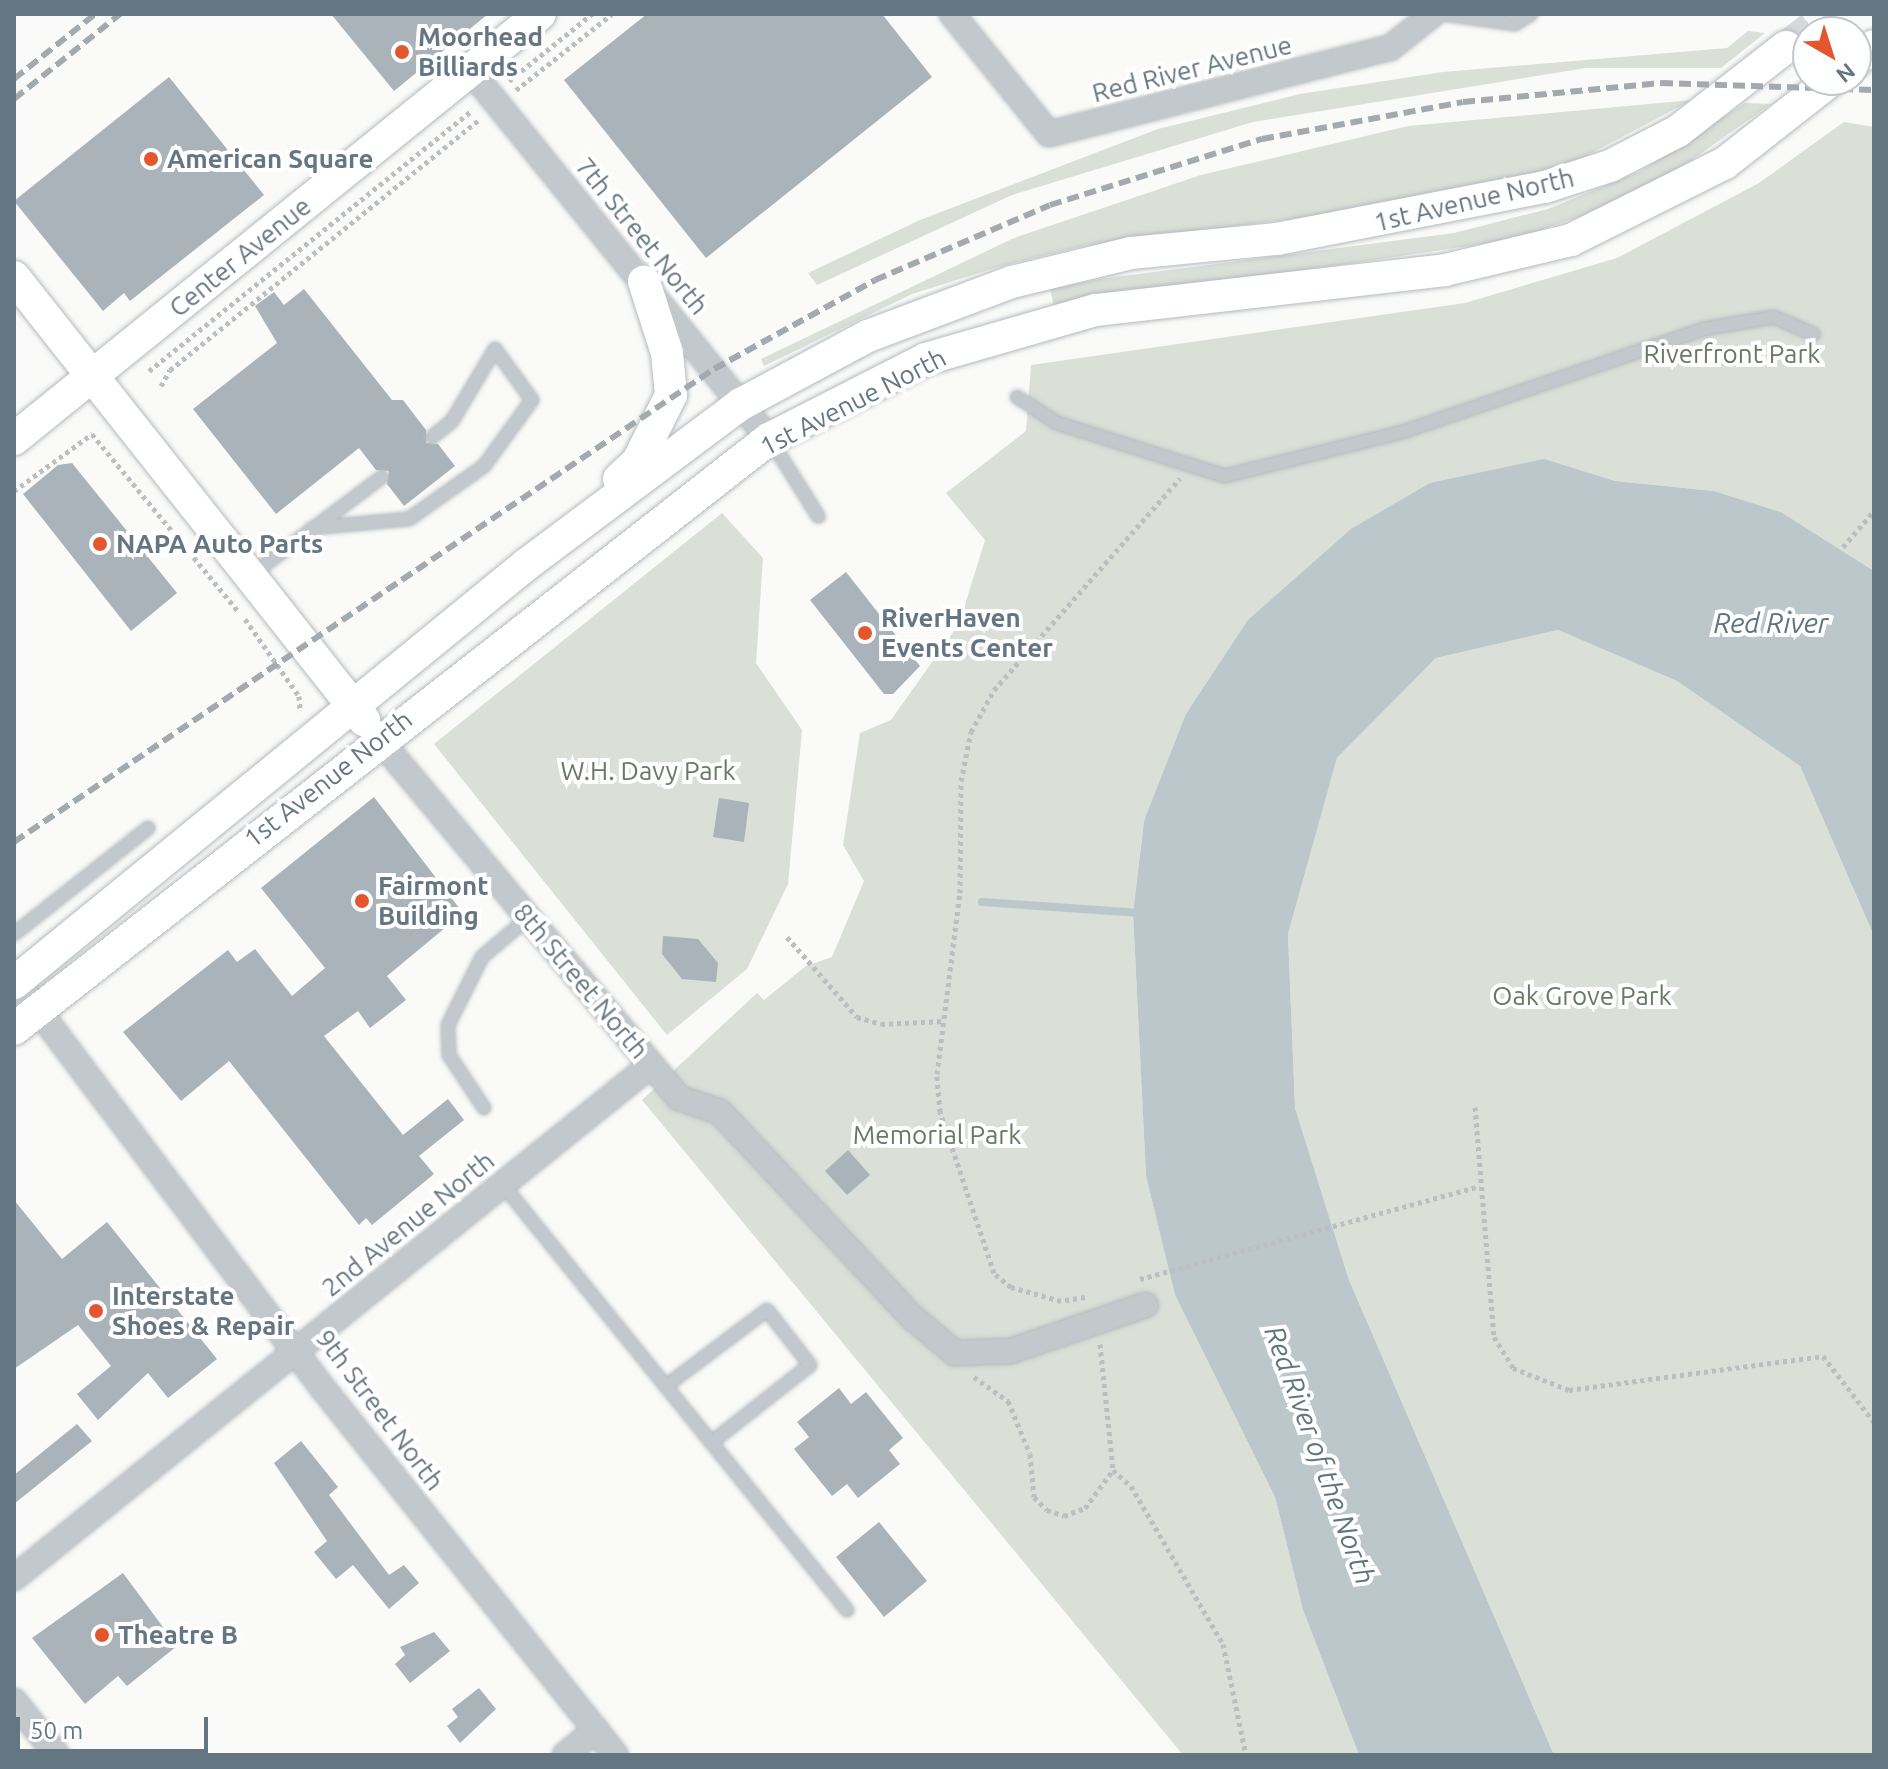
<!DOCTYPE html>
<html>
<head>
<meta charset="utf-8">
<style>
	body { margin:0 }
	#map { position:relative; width:1888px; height:1769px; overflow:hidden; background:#fafaf8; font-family:Ubuntu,sans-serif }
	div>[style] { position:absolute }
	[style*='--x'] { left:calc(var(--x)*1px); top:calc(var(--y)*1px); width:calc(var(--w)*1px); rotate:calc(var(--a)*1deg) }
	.green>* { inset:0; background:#dadfd7 }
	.water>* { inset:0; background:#bbc7cb }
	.stream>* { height:8px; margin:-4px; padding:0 4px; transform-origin:4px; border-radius:4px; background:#bbc7cb }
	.building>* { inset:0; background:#aab3b9 }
	.secondary-tunnel>* { height:32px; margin-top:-16px; transform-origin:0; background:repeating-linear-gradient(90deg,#d5d9db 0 32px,transparent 0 48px) }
	.path>* { height:5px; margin-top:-2.5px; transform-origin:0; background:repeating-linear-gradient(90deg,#bbbfc2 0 4px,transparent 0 8px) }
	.roads { filter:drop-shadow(0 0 2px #b3babf) drop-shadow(0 0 2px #b3babf) }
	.lane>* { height:12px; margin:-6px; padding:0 6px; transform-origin:6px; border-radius:6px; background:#c3c8cc }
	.street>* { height:24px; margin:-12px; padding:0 12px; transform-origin:12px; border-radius:12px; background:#c3c8cc }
	.secondary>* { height:32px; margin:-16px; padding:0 16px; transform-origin:16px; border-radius:16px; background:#fff }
	.rail>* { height:6px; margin-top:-3px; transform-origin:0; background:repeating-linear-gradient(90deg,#a2aab0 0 12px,transparent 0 18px) }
	.dots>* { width:22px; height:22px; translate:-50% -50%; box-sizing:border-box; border:4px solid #fff; border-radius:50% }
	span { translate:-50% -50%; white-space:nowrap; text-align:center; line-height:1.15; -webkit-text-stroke:8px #fff; paint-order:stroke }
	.poi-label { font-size:26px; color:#657683; font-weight:700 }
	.left { translate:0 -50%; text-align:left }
	.street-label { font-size:26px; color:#657683 }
	.park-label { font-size:26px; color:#687a64 }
	.water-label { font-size:28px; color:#60757c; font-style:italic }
	.frame { position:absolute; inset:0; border:16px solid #657683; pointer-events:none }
	.north { position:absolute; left:1792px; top:16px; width:80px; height:80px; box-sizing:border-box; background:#fff; border:2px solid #c1c8cd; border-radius:50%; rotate:141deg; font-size:22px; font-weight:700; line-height:32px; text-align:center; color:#657683 }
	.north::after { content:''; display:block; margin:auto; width:28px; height:36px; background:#e4572e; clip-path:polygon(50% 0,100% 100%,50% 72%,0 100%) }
	.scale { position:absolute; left:16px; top:1717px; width:192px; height:36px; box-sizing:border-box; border:4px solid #657683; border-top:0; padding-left:10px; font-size:24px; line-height:28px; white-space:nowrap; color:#657683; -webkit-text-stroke:6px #fff; paint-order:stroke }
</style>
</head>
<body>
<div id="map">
	<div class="green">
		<div style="clip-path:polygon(1748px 31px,1765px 33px,1721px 68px,1586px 68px,1253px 122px,1012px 195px,817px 285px,808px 273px,920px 220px,1158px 129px,1300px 94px,1443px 72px,1727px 48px)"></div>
		<div style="clip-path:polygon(1692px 100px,1567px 166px,1449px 199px,1088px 245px,998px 267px,912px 294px,764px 366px,761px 359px,1014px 238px,1201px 175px,1408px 126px)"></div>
		<div style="clip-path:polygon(1745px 103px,1771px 104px,1673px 173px,1585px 215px,1510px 240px,1054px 307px,1050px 289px,1100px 279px,1454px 233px,1548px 209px,1641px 171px)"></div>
		<div style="clip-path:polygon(1844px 122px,1874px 127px,1874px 571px,1781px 512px,1714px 491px,1615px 481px,1544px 460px,1144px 820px,1133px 913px,1146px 1176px,1175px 1295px,1275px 1497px,1303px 1610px,1359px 1755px,1183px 1755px,642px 1100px,757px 993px,764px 1000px,806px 966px,832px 957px,864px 881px,843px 845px,860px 733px,891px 720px,959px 624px,985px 540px,946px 493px,1026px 431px,1031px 365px,1465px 303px,1617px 258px,1759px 183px)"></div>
		<div style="clip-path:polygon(722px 513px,763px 558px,756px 663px,802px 730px,788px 884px,747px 969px,667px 1035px,434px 744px)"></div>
		<div style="clip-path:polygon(1558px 630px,1677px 681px,1800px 766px,1874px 936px,1874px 1755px,1554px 1755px,1349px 1280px,1295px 1108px,1288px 934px,1337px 758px,1436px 658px)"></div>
	</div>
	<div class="water">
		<div style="clip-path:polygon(1544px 459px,1615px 481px,1714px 491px,1781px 512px,1874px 571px,1874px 936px,1800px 766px,1677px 681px,1558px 630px,1436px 658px,1337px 758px,1288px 934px,1295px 1108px,1349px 1280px,1554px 1755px,1359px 1755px,1303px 1610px,1275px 1497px,1175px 1295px,1146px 1176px,1133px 913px,1144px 821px,1186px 714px,1248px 620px,1351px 529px,1430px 483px)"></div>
	</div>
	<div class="stream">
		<div style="--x:982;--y:902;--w:159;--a:4"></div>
	</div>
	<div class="building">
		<div style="clip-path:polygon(331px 14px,488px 14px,394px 91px)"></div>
		<div style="clip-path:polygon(647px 14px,882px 14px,932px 77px,706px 258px,564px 80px)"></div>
		<div style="clip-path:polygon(169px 77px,264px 195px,130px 301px,124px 293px,103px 311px,14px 201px)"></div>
		<div style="clip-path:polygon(304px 289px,392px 400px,403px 400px,426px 430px,426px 443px,438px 444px,455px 466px,404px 506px,387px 484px,389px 471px,376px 470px,359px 448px,276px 514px,193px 409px,277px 343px,255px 306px,274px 292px,284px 305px)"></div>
		<div style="clip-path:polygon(72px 463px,177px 593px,131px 631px,23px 494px,58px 465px)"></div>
		<div style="clip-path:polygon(846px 572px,920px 666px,893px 694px,884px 694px,810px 600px)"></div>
		<div style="clip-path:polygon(374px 797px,463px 913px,387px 976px,406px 1000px,370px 1028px,358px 1011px,324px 1036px,403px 1135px,448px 1099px,464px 1120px,419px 1156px,434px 1174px,372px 1225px,366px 1218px,359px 1225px,229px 1061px,181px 1101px,123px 1032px,228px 950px,237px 962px,255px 949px,292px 996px,325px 968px,261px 888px)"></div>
		<div style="clip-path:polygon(719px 798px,749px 803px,744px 842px,713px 837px)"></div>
		<div style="clip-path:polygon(663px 936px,698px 939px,718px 963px,716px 982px,682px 979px,662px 954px)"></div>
		<div style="clip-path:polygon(848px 1150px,870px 1175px,847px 1195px,825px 1171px)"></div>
		<div style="clip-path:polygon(14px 1200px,62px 1259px,107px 1222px,217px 1359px,168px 1398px,148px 1373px,98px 1420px,77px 1394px,111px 1366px,78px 1325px,14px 1369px)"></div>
		<div style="clip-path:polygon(839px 1388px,851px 1404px,866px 1392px,903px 1438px,889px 1450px,900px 1464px,858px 1498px,847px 1484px,832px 1496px,794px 1449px,809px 1437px,797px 1422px)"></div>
		<div style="clip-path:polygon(77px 1424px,92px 1441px,14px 1504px,14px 1475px)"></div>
		<div style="clip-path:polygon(301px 1441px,338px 1487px,329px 1495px,389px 1575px,404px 1565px,419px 1583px,389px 1609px,353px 1565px,336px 1579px,314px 1552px,327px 1541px,274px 1463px)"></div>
		<div style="clip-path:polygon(879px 1522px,927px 1581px,884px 1617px,836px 1557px)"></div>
		<div style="clip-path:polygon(123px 1573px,177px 1646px,127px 1686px,118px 1676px,85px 1704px,32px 1638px)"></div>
		<div style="clip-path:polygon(434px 1632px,450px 1651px,410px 1683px,395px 1664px,405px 1655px,400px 1647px)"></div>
		<div style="clip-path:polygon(479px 1688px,496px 1709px,460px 1743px,447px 1726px,458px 1717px,452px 1709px)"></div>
	</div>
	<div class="secondary-tunnel">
		<div style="--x:1786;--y:47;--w:54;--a:-37.5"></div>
	</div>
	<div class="path">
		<div style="--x:509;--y:81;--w:107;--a:-38.9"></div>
		<div style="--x:516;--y:90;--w:122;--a:-38.4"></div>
		<div style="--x:149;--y:371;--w:416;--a:-38.9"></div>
		<div style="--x:161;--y:386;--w:18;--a:-61"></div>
		<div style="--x:170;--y:370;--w:399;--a:-39"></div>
		<div style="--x:14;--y:491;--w:97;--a:-36.2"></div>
		<div style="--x:92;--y:434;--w:229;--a:50.5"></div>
		<div style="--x:1843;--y:547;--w:48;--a:-49.3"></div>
		<div style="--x:245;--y:619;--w:94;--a:55"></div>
		<div style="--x:299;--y:696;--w:13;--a:86"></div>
		<div style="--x:787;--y:937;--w:106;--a:48.8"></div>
		<div style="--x:857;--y:1017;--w:25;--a:16"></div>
		<div style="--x:881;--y:1024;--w:63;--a:-2.7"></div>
		<div style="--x:1475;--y:1107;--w:231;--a:85.3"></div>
		<div style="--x:1494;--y:1337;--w:36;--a:58"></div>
		<div style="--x:1513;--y:1368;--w:60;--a:21.4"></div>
		<div style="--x:1569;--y:1390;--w:256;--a:-7.6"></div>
		<div style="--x:1823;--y:1356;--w:83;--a:52.3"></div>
		<div style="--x:1140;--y:1279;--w:352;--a:-15.3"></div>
		<div style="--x:1085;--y:1297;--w:24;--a:171"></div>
		<div style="--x:1061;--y:1301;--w:52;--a:-164.4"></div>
		<div style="--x:1011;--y:1287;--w:22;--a:-141"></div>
		<div style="--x:994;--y:1273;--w:170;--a:-108.5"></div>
		<div style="--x:940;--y:1112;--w:38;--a:-95"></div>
		<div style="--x:937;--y:1074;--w:182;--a:-82.8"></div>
		<div style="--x:960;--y:893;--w:112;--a:-89.5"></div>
		<div style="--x:961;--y:781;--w:50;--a:-78.5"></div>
		<div style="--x:971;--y:732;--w:48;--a:-61.3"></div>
		<div style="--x:994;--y:690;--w:282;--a:-48.7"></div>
		<div style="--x:1100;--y:1344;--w:127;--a:84.1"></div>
		<div style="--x:1113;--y:1470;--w:24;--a:42"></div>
		<div style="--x:1131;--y:1486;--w:183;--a:59.8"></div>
		<div style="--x:1223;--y:1644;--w:113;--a:78.3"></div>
		<div style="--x:974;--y:1377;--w:42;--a:35.2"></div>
		<div style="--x:1008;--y:1401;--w:57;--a:67.5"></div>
		<div style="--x:1030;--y:1454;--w:43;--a:84.7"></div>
		<div style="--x:1034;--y:1497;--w:18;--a:45"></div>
		<div style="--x:1047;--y:1510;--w:18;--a:19"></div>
		<div style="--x:1064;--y:1516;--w:22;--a:-21"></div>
		<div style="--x:1085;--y:1508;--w:47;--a:-53.6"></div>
	</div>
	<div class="roads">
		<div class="lane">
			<div style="--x:1443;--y:14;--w:73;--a:7.9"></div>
			<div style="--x:1515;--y:24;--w:19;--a:-32"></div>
			<div style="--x:1017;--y:397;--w:48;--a:33"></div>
			<div style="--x:1057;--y:423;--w:176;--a:17.5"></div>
			<div style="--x:1225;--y:476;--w:183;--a:-13.9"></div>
			<div style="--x:1403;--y:432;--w:317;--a:-18.9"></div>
			<div style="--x:1703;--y:329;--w:72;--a:-9.6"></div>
			<div style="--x:1774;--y:317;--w:43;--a:23.6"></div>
			<div style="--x:771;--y:441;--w:89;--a:57.9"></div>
			<div style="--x:312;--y:528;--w:97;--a:-5.3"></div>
			<div style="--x:409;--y:519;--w:92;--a:-35.2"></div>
			<div style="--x:484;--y:466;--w:82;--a:-54"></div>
			<div style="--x:532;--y:400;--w:63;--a:-126"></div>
			<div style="--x:495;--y:349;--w:84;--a:120.8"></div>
			<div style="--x:452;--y:421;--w:26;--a:141"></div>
			<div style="--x:250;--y:576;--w:165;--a:-36.9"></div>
			<div style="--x:14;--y:934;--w:171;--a:-38.3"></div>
			<div style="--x:484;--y:1108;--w:64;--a:-123.4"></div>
			<div style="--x:449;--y:1055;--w:30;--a:-92"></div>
			<div style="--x:448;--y:1025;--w:76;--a:-63.4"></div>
			<div style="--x:482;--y:957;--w:60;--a:-40.3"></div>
			<div style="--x:503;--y:1185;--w:547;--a:51.01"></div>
			<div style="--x:666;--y:1386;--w:126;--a:-37"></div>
			<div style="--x:767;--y:1310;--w:70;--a:52"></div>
			<div style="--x:810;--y:1365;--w:125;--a:141.8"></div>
		</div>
		<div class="street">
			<div style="--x:952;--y:14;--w:154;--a:51.1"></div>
			<div style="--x:1049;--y:134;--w:352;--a:-14.2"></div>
			<div style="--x:1390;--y:48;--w:55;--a:-38.3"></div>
			<div style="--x:470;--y:70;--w:475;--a:51"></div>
			<div style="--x:378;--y:738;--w:469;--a:50.1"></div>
			<div style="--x:679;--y:1098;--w:43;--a:18.9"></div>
			<div style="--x:720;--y:1112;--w:282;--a:46.9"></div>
			<div style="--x:913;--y:1318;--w:55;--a:39.8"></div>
			<div style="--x:955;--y:1353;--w:56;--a:-2"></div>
			<div style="--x:1011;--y:1351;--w:142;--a:-18.9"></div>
			<div style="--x:16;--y:981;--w:507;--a:53.02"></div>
			<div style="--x:321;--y:1386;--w:472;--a:51.4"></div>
			<div style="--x:14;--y:1578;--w:818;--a:-38.85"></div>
			<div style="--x:14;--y:1701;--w:69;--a:51.5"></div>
			<div style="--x:565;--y:1755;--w:40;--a:-39"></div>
		</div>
		<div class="secondary">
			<div style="--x:1856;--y:61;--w:23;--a:-40"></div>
			<div style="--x:14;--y:277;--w:565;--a:51.69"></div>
			<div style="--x:14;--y:439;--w:676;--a:-38.94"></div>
			<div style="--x:619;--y:479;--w:26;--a:-43"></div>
			<div style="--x:638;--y:461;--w:74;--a:-63.4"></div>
			<div style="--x:671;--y:395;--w:42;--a:-95.4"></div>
			<div style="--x:667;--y:353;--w:75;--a:-107.9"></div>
			<div style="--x:14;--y:983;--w:662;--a:-39.24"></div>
			<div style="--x:527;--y:564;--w:267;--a:-36.8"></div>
			<div style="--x:741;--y:404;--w:144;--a:-28.2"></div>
			<div style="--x:868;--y:336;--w:154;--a:-20.6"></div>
			<div style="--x:1012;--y:282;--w:122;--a:-13.7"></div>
			<div style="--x:1131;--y:253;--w:147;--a:-5.5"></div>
			<div style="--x:1277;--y:239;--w:273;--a:-11"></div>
			<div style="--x:1545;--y:187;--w:68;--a:-17.9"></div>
			<div style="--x:1610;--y:166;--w:76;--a:-27.2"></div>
			<div style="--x:1678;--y:131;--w:137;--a:-37.9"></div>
			<div style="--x:14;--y:1029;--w:958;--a:-38.01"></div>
			<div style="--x:769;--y:439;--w:176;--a:-27"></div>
			<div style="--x:926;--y:359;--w:177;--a:-16.1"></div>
			<div style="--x:1096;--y:310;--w:351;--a:-6.5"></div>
			<div style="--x:1445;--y:270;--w:130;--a:-13.4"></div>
			<div style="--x:1571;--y:240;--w:172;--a:-26.6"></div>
			<div style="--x:1725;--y:163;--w:135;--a:-38.1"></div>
		</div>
	</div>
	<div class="rail">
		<div style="--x:14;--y:79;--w:104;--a:-38.7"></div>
		<div style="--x:14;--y:99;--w:136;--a:-38.7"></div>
		<div style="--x:14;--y:842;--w:845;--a:-34.05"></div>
		<div style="--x:714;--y:369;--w:184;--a:-28.9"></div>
		<div style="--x:875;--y:280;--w:190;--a:-23.2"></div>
		<div style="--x:1050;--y:205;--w:222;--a:-17.3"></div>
		<div style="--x:1262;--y:139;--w:204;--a:-10.4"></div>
		<div style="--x:1463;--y:102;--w:199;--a:-5.5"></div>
		<div style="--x:1661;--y:83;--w:213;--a:1.9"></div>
	</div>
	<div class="dots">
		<div style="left:402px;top:52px;background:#e4572e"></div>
		<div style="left:151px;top:159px;background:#e4572e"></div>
		<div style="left:100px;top:544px;background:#e4572e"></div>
		<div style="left:865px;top:633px;background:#e4572e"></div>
		<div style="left:362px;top:901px;background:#e4572e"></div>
		<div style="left:96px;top:1311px;background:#e4572e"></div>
		<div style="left:102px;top:1635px;background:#e4572e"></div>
	</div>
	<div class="poi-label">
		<span class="left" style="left:418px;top:52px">Moorhead<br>Billiards</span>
		<span class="left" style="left:167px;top:159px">American Square</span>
		<span class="left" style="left:116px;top:544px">NAPA Auto Parts</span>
		<span class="left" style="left:881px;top:633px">RiverHaven<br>Events Center</span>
		<span class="left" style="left:378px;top:901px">Fairmont<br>Building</span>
		<span class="left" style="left:112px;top:1311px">Interstate<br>Shoes &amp; Repair</span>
		<span class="left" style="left:118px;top:1635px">Theatre B</span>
	</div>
	<div class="street-label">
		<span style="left:1192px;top:69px;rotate:-14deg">Red River Avenue</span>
		<span style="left:1474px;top:200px;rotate:-13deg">1st Avenue North</span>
		<span style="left:642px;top:236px;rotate:51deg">7th Street North</span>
		<span style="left:240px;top:257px;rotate:-39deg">Center Avenue</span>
		<span style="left:853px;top:402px;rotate:-27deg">1st Avenue North</span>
		<span style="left:328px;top:779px;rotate:-38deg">1st Avenue North</span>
		<span style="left:581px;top:981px;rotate:50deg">8th Street North</span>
		<span style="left:408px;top:1224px;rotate:-39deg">2nd Avenue North</span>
		<span style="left:380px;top:1410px;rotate:53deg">9th Street North</span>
	</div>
	<div class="park-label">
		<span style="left:1732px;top:354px">Riverfront Park</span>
		<span style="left:648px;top:771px">W.H. Davy Park</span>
		<span style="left:1582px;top:996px">Oak Grove Park</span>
		<span style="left:937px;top:1135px">Memorial Park</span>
	</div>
	<div class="water-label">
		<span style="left:1771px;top:623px">Red River</span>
		<span style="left:1320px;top:1455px;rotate:70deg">Red River of the North</span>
	</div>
	<div class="frame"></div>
	<div class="north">N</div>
	<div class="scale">50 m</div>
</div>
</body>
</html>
